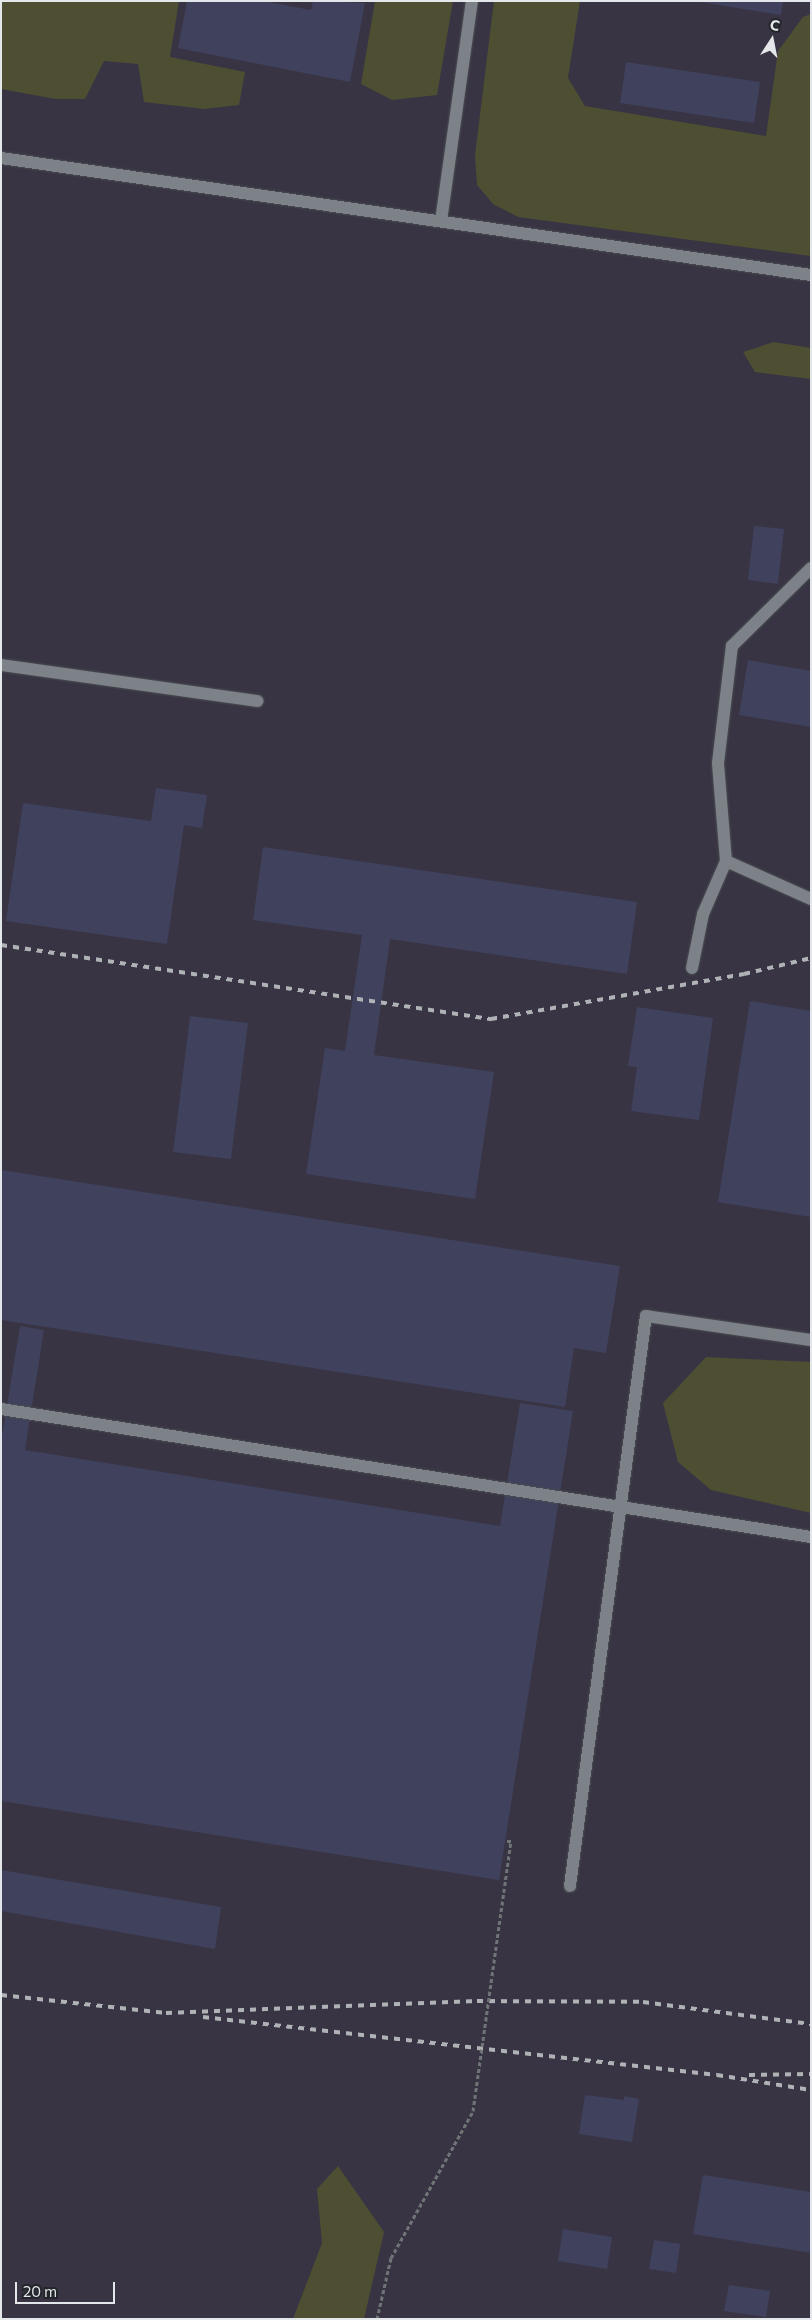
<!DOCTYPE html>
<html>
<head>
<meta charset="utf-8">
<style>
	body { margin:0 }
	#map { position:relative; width:812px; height:2320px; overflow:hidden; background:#2b3034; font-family:Commissioner,sans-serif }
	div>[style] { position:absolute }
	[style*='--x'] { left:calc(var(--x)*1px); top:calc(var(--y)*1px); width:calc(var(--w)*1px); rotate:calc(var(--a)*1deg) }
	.industrial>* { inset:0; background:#393444 }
	.green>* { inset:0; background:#4d4e32 }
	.building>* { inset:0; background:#3f415d }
	.path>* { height:3px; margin-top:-1.5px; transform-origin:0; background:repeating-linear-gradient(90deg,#6f7477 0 4px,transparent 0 6.5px) }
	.roads { filter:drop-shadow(0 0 1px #4a4e51) drop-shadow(0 0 1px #4a4e51) }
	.lane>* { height:12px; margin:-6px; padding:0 6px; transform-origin:6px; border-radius:6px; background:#7c8287 }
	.rail>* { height:4px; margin-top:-2px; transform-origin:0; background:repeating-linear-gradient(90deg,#b0b3b6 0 6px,transparent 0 12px) }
	.path-bridge>* { height:3px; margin-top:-1.5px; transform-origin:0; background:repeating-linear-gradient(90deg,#6f7477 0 4px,transparent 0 6.5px) }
	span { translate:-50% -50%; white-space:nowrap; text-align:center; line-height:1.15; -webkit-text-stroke:4.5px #22262a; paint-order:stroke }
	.frame { position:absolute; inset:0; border:2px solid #e4e7e9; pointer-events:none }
	.north { position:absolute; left:747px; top:15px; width:50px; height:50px; -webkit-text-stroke:4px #22262a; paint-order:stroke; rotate:11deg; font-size:14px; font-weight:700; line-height:20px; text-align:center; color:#e4e7e9 }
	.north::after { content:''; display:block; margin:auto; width:18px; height:22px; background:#e4e7e9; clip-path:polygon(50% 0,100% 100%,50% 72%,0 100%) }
	.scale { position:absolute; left:15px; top:2282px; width:100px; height:22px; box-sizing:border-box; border:2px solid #e4e7e9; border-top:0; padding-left:6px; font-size:15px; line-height:18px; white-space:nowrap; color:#e4e7e9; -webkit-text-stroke:4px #22262a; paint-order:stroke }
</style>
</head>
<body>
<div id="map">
	<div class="industrial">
		<div style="clip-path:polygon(1px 1px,811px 1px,811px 2319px,1px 2319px)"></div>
	</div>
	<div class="green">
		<div style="clip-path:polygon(1px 1px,179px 1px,170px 57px,245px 72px,239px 105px,204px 109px,144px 102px,138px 64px,104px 61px,85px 99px,56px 99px,1px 89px)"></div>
		<div style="clip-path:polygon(375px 1px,453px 1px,437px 95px,392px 100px,361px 84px)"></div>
		<div style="clip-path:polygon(494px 1px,580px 1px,568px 78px,585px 106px,766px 136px,778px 51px,803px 17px,811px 14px,811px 256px,518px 217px,493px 204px,477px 185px,475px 155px)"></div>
		<div style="clip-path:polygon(774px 342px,811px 348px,811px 379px,755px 372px,743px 352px)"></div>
		<div style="clip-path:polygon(706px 1357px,811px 1362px,811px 1513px,711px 1490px,678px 1462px,663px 1403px)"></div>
		<div style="clip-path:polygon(338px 2166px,384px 2232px,364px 2319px,293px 2319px,322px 2243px,317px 2189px)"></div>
	</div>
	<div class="building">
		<div style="clip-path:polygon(187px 1px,263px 1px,311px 10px,313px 1px,365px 3px,350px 82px,178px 48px)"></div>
		<div style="clip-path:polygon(694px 1px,783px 1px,781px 15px)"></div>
		<div style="clip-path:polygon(626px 62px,760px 82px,754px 123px,620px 103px)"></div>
		<div style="clip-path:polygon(754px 526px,784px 529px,778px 584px,748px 580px)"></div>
		<div style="clip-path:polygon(748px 660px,811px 671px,811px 727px,739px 715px)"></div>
		<div style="clip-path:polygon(156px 788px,207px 795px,202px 828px,184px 825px,167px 944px,6px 921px,23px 803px,151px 821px)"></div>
		<div style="clip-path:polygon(263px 847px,637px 902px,627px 974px,390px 939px,374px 1055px,494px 1072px,475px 1199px,306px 1174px,325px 1048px,345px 1051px,362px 935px,253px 920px)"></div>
		<div style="clip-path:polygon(750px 1001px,811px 1011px,811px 1217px,718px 1202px)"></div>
		<div style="clip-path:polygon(637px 1007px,713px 1018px,699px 1120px,631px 1111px,637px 1067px,628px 1066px)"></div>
		<div style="clip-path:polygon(190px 1016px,248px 1023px,231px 1159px,173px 1152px)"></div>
		<div style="clip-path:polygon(1px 1170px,620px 1266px,606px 1353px,574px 1348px,565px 1407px,1px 1320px)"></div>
		<div style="clip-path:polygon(20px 1326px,44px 1330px,25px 1450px,500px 1526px,520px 1403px,573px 1411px,499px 1880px,1px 1801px,1px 1442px)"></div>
		<div style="clip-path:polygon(1px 1870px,221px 1907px,215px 1949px,1px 1911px)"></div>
		<div style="clip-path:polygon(585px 2095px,624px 2100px,624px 2096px,639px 2099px,632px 2142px,579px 2134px)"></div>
		<div style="clip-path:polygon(703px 2175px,811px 2192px,811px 2253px,693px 2234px)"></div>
		<div style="clip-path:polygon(563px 2229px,612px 2237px,607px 2269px,558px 2261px)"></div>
		<div style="clip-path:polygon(654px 2240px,680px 2244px,676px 2273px,649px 2269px)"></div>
		<div style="clip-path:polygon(729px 2285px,770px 2291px,766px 2317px,724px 2311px)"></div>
	</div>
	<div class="path">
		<div style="--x:377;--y:2319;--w:63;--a:-77.1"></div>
	</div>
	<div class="roads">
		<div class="lane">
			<div style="--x:1;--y:158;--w:818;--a:8.22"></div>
			<div style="--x:441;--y:221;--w:222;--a:-82"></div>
			<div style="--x:1;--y:665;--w:259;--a:8"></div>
			<div style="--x:726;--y:861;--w:93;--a:24.1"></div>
			<div style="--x:692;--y:968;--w:55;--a:-78.5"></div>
			<div style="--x:703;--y:914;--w:58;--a:-66.5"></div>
			<div style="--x:726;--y:861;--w:98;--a:-94.7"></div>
			<div style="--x:718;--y:763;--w:118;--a:-83.2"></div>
			<div style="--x:732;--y:646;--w:111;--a:-44.6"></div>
			<div style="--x:1;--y:1409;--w:820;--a:8.98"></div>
			<div style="--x:570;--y:1886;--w:575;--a:-82.41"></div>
			<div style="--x:646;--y:1316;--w:167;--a:8.3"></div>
		</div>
	</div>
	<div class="rail">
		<div style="--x:1;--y:945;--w:496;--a:8.6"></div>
		<div style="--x:491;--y:1019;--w:257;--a:-10.1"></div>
		<div style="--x:744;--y:974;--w:69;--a:-13.4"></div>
		<div style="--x:1;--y:1995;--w:166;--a:6.2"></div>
		<div style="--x:166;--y:2013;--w:311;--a:-2.2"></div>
		<div style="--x:477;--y:2001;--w:166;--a:0.3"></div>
		<div style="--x:643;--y:2002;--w:169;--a:7.5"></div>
		<div style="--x:203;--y:2017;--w:517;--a:6.44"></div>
		<div style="--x:717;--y:2075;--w:95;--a:9.1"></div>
		<div style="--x:749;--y:2075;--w:62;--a:-0.9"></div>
	</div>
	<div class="path-bridge">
		<div style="--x:391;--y:2258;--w:168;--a:-60.8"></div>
		<div style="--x:473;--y:2111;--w:273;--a:-82"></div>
		<div style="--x:511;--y:1841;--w:6;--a:180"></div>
	</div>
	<div class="frame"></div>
	<div class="north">С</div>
	<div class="scale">20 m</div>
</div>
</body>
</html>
